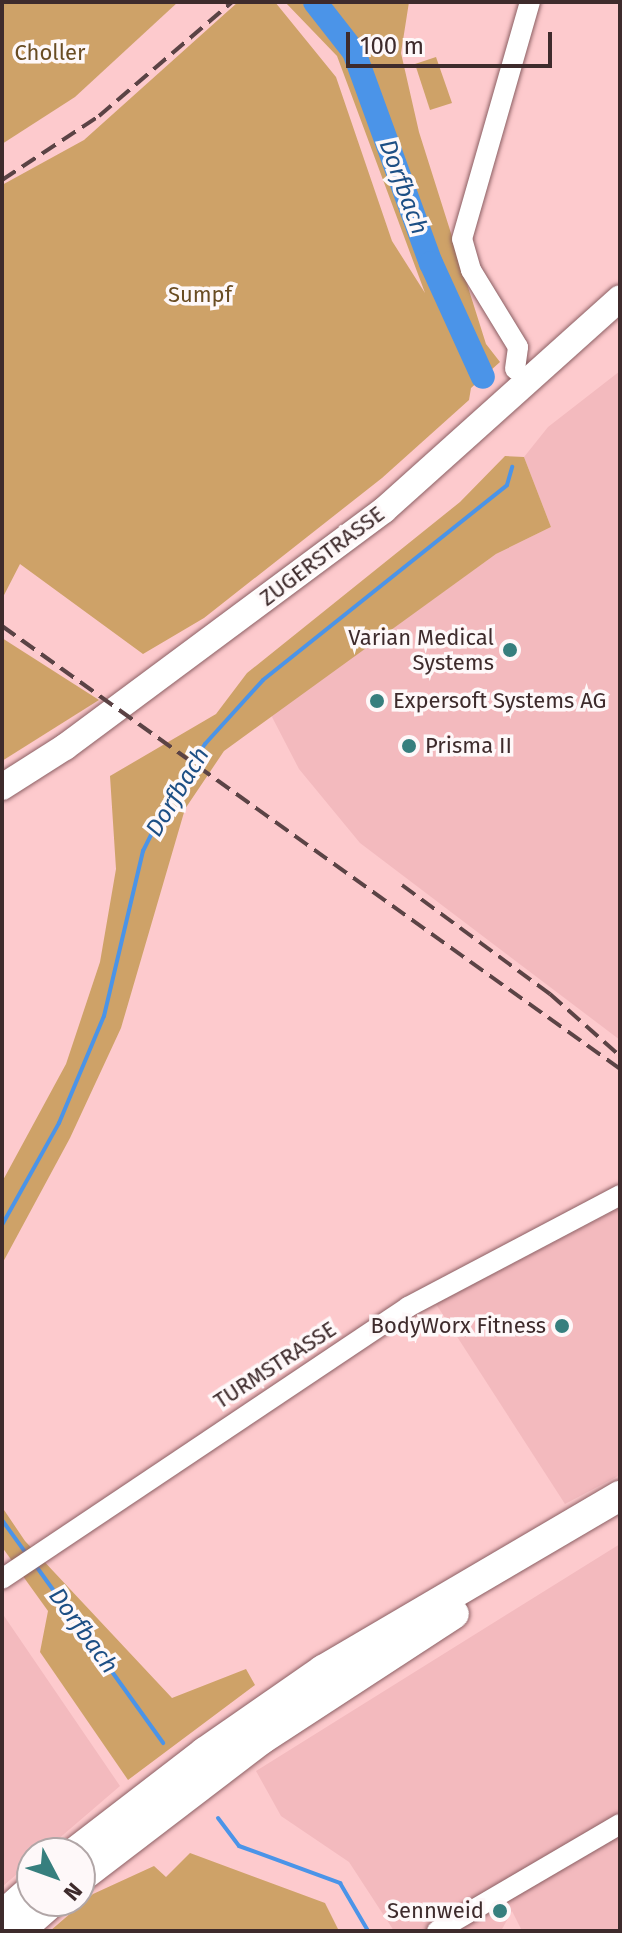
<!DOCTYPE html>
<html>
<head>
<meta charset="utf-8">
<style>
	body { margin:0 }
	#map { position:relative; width:622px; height:1933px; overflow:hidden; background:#fdcacd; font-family:"Fira Sans",sans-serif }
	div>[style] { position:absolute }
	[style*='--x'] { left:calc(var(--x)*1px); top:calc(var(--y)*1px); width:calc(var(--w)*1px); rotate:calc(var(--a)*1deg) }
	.built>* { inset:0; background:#f3babe }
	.green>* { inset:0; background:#cea268 }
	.stream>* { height:4px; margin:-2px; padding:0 2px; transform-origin:2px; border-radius:2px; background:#4b94e8 }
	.river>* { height:24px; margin:-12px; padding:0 12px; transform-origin:12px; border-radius:12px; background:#4b94e8 }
	.roads { filter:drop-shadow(0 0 2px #8b5f63) drop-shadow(0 0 2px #8b5f63) }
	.minor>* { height:20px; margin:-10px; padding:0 10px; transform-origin:10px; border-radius:10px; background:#fff }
	.major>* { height:26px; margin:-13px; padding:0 13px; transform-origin:13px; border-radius:13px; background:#fff }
	.highway>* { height:30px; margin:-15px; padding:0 15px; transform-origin:15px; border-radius:15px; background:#fff }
	.rail>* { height:4px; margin-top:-2px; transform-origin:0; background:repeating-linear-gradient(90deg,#5b4345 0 16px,transparent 0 24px) }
	.dots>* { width:22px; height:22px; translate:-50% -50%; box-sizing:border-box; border:4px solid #fef8f9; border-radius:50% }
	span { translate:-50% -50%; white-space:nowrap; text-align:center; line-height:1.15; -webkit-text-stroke:7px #fef8f9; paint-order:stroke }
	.park-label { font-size:22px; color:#694c22 }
	.street-label { font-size:22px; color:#3e2b2c }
	.poi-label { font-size:22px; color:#3e2b2c }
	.right { translate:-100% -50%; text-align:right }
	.left { translate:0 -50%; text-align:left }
	.water-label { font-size:24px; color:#1d4f85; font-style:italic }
	.frame { position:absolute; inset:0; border:4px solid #3e2b2c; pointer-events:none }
	.north { position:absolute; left:16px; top:1837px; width:80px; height:80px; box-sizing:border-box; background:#fef8f9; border:2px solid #b1a6a7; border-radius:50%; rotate:131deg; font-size:22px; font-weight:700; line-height:32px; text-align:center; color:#3e2b2c }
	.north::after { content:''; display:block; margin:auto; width:28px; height:36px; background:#377f7e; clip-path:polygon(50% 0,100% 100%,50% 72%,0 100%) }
	.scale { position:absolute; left:346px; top:32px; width:206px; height:36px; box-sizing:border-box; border:4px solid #3e2b2c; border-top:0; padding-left:10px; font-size:24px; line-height:28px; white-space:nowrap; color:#3e2b2c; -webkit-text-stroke:6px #fef8f9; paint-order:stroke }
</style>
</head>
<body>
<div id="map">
	<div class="built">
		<div style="clip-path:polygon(620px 371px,620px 1040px,360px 843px,299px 769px,271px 715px,496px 554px,551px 527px,524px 457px,548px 427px)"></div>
		<div style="clip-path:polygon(620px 1208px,620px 1475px,565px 1504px,436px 1304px)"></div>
		<div style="clip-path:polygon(620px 1544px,620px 1931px,522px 1931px,512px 1911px,501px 1931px,394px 1931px,349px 1862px,281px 1816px,256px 1771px)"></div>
		<div style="clip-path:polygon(2px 1613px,120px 1786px,42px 1853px,32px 1853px,32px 1861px,2px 1887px)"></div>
	</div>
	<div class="green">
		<div style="clip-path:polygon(4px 2px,178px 2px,75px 97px,2px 144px)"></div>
		<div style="clip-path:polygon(238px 2px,275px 2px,336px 77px,392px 241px,425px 293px,337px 56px,285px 2px,409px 2px,401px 53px,419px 132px,486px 344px,500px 362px,471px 388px,469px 400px,382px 478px,204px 618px,143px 654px,20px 564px,2px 599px,2px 185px,84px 140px)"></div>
		<div style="clip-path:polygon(436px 57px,452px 103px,430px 110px,415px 64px)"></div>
		<div style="clip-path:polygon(505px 456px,524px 457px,551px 527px,496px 554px,224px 751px,185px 809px,121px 1028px,70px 1138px,2px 1264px,2px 1182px,66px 1064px,100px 962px,116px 869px,110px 776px,216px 714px,247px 673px,460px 502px)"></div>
		<div style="clip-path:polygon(2px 638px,99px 700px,2px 761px)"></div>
		<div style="clip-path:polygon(2px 1507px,25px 1541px,172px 1698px,246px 1669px,255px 1685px,128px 1780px,40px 1652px,48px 1611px,2px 1547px)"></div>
		<div style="clip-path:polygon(190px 1853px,325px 1903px,339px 1931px,50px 1931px,93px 1894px,154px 1866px,166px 1877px)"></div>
	</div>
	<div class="stream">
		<div style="--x:2;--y:1225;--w:117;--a:-60.8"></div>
		<div style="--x:59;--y:1123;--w:116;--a:-67.2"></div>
		<div style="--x:104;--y:1016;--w:170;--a:-76.7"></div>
		<div style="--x:143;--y:851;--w:58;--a:-63.4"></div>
		<div style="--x:169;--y:799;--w:66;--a:-56.8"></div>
		<div style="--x:205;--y:744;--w:86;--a:-47.8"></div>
		<div style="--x:263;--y:680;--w:312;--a:-38.6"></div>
		<div style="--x:507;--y:485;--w:19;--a:-74"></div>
		<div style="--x:2;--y:1520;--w:44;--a:54.2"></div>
		<div style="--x:36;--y:1566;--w:218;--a:54.3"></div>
		<div style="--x:218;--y:1818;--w:35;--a:53"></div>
		<div style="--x:239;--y:1846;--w:108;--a:20.1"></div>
		<div style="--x:340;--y:1883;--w:56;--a:59.7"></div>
	</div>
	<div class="river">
		<div style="--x:315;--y:2;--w:63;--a:52"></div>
		<div style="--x:354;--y:52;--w:225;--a:70"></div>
		<div style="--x:431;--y:263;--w:125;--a:65.5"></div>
	</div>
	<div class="roads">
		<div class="minor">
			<div style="--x:515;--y:369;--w:22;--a:-82"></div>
			<div style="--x:518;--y:347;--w:90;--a:-121.4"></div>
			<div style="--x:471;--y:270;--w:32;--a:-106"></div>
			<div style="--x:462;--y:239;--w:247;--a:-74"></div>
			<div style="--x:2;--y:1579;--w:489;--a:-33.8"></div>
			<div style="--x:408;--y:1307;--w:240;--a:-27.8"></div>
			<div style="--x:437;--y:1931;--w:212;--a:-30.3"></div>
		</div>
		<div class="major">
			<div style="--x:2;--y:787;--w:75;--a:-32.4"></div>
			<div style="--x:65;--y:747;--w:397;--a:-36.6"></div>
			<div style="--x:384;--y:510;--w:317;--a:-41.9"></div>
		</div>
		<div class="highway">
			<div style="--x:74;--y:1853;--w:165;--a:-37.6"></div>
			<div style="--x:205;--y:1752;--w:144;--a:-34.8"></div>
			<div style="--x:323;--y:1670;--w:344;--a:-30.4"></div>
			<div style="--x:80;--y:1878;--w:229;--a:-37.4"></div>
			<div style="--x:262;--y:1739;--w:229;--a:-33.1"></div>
			<div style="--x:2;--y:1916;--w:40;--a:-42"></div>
			<div style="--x:19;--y:1931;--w:45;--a:-41.4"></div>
		</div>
	</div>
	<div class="rail">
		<div style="--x:2;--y:180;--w:116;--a:-33.4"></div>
		<div style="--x:99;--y:116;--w:175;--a:-40.6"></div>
		<div style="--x:2;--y:626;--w:760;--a:35.63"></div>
		<div style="--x:402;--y:885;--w:184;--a:36.4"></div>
		<div style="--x:550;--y:994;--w:94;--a:41.5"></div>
	</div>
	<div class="dots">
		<div style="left:510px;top:650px;background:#377f7e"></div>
		<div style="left:377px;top:701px;background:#377f7e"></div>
		<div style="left:409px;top:746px;background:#377f7e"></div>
		<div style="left:562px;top:1326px;background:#377f7e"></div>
		<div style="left:500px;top:1911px;background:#377f7e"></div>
	</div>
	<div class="park-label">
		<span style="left:50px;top:53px">Choller</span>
		<span style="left:200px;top:295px">Sumpf</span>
	</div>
	<div class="street-label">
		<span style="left:322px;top:556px;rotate:-37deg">ZUGERSTRASSE</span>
		<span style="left:275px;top:1365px;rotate:-33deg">TURMSTRASSE</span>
	</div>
	<div class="poi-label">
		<span class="right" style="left:494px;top:650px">Varian Medical<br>Systems</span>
		<span class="left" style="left:393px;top:701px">Expersoft Systems AG</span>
		<span class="left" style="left:425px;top:746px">Prisma II</span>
		<span class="right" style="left:546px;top:1326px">BodyWorx Fitness</span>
		<span class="right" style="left:484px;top:1911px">Sennweid</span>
	</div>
	<div class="water-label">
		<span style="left:403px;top:187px;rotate:70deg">Dorfbach</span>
		<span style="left:178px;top:792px;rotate:-59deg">Dorfbach</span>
		<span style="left:83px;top:1631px;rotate:54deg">Dorfbach</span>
	</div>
	<div class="frame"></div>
	<div class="north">N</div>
	<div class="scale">100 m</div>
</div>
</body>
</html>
